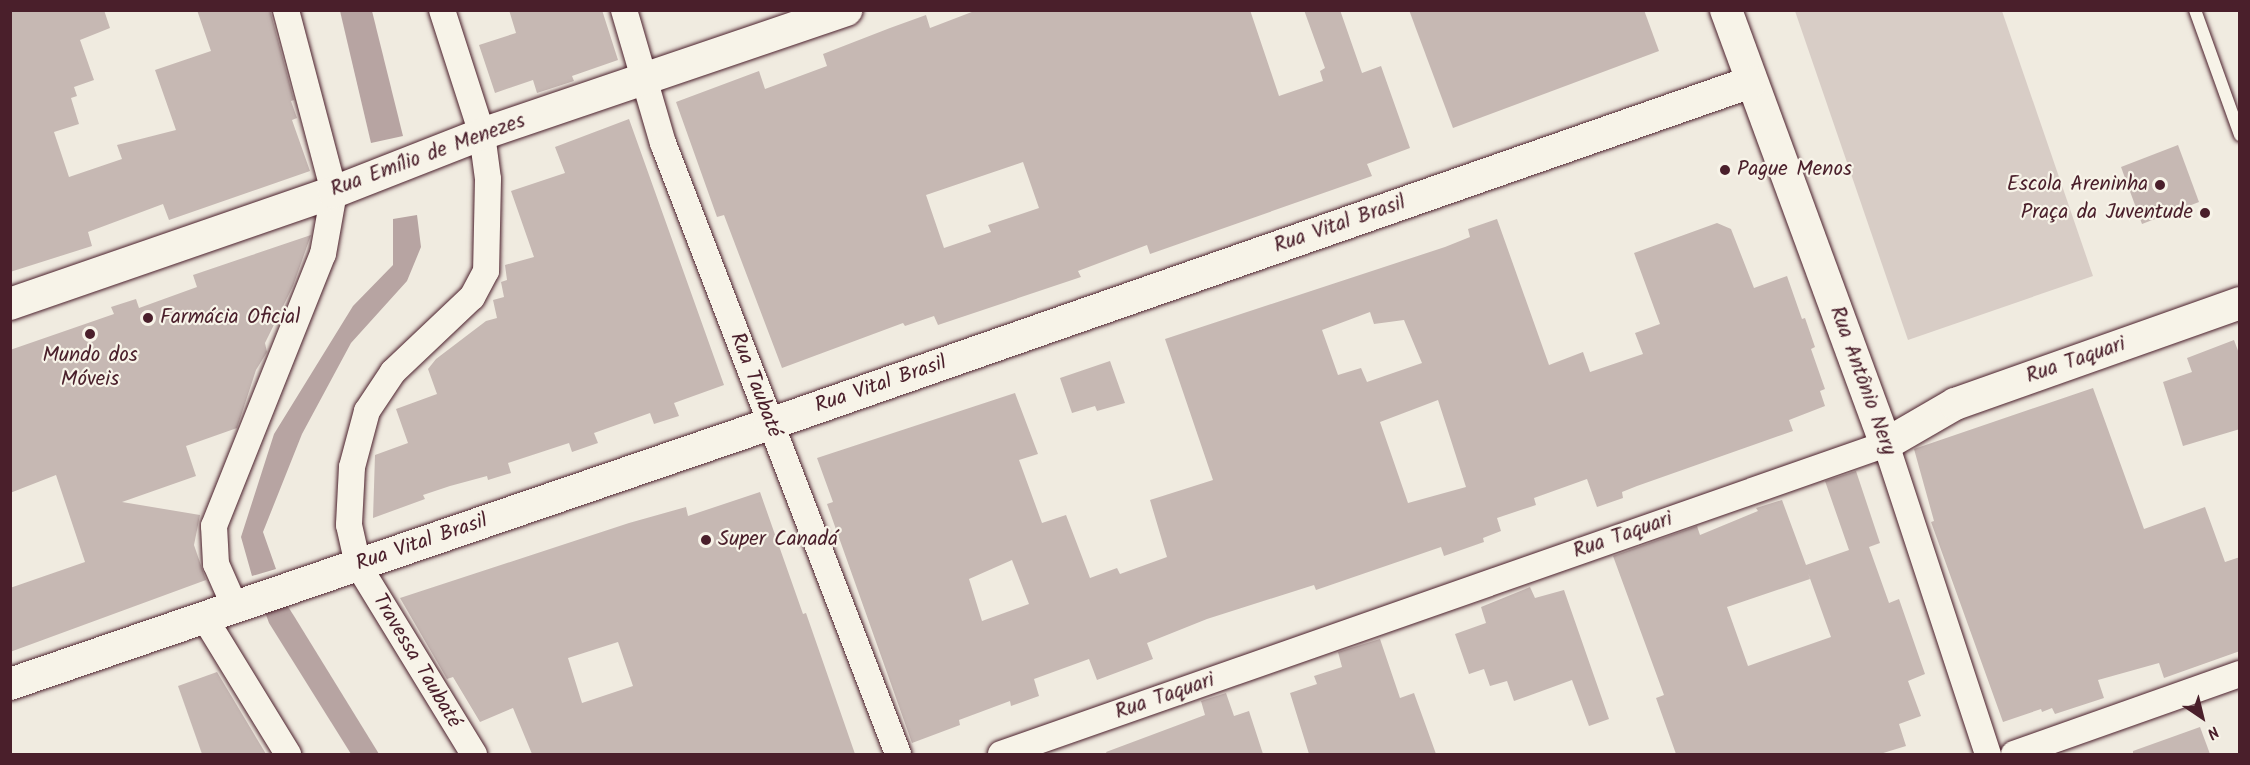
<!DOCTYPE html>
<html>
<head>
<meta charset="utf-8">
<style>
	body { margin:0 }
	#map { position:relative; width:2250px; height:765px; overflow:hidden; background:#f0ebe0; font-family:Kalam,sans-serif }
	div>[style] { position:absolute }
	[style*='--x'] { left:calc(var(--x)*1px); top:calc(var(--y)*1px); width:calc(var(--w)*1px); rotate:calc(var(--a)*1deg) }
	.green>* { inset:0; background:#d8cdc6 }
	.water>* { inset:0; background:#b7a4a2 }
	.building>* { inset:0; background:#c6b8b3 }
	.roads { filter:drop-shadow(0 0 2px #4a1f2b) drop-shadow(0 0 2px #4a1f2b) }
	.service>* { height:12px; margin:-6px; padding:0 6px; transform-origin:6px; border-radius:6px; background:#f7f3e8 }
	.minor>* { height:26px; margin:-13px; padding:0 13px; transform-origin:13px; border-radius:13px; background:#f7f3e8 }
	.tertiary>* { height:32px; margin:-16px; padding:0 16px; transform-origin:16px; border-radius:16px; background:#f7f3e8 }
	.dots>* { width:16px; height:16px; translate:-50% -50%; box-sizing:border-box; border:3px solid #f7f3e8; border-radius:50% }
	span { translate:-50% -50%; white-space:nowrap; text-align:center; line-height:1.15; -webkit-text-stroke:4.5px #f7f3e8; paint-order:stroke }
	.street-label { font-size:21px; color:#4a1f2b }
	.poi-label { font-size:21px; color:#4a1f2b }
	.left { translate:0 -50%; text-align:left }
	.right { translate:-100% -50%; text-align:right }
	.frame { position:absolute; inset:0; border:12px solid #4a1f2b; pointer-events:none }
	.north { position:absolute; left:2172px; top:687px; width:60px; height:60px; -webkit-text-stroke:4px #f7f3e8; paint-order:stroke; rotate:145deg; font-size:16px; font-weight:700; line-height:24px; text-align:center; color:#4a1f2b }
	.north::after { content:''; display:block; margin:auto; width:21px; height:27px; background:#4a1f2b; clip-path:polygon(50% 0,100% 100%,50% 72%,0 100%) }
</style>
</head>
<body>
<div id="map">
	<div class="green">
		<div style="clip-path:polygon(1795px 11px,2002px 11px,2093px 276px,1908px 340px)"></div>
	</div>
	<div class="water">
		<div style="clip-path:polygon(340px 11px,372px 11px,403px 136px,371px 143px)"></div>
		<div style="clip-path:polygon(417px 215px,421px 247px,407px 281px,351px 343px,302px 434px,263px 532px,276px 569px,252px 576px,241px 537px,274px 434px,353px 306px,393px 265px,393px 219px)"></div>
		<div style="clip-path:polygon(287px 605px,294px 616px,379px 754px,351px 754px,269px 623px,265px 612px)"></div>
	</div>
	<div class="building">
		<div style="clip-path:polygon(10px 10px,104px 10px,110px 28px,80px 40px,94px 80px,74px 87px,77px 96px,71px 98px,79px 124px,54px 132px,69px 177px,122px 159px,117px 145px,176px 130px,155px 70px,211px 51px,197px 10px,270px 10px,294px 100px,291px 101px,297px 118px,292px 120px,310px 171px,169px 220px,163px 204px,88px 232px,92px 246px,10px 272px)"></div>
		<div style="clip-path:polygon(509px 10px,602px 10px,618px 60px,572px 76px,574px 81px,537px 93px,533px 80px,495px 93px,479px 45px,516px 33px)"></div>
		<div style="clip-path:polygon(evenodd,977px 10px,1250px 10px,1279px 96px,1323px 81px,1320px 71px,1325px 68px,1304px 10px,1340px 10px,1362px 73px,1381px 66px,1410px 148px,1367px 164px,1372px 176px,1170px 247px,1150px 254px,1147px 245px,1078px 271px,1081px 277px,938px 325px,934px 316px,905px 326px,903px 323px,782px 368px,724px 215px,717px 217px,676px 102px,759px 71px,765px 89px,827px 66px,823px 54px,890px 28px,926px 15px,930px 28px,977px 10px,1023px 162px,1039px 208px,988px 225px,991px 232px,944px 248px,926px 195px,1023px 162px)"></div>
		<div style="clip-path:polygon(1409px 10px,1644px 10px,1659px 51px,1453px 128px)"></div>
		<div style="clip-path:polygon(629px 119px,724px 385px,674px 403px,679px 416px,654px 424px,650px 413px,594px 433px,598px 443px,572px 452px,569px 443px,508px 463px,511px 473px,488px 480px,487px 476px,450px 486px,423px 495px,425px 499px,373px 518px,375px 455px,408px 443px,396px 409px,437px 394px,428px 369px,436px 359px,486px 321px,497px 318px,493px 300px,504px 297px,501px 282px,507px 280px,505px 265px,534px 257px,511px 191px,565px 173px,555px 147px)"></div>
		<div style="clip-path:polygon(2178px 145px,2199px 202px,2142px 224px,2121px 167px)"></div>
		<div style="clip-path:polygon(evenodd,1497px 219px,1549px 365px,1583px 352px,1590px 372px,1643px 354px,1635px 333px,1660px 324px,1634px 253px,1717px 223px,1731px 229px,1754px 288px,1787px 276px,1802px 319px,1805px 318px,1815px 347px,1811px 349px,1825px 389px,1820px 391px,1825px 406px,1789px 420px,1793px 431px,1637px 486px,1622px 492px,1623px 498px,1597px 507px,1587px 479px,1534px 498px,1536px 505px,1497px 518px,1501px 531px,1483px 538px,1484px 542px,1444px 556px,1441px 547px,1316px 590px,1314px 585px,1207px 619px,1147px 643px,1153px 659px,1097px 680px,1089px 659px,1034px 679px,1039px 696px,1011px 706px,1010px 701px,959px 720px,960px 725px,912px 743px,827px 504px,833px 502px,817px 458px,1015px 393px,1038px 454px,1019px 460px,1042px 523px,1066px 515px,1090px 578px,1117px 568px,1120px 574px,1167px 557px,1150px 500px,1213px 480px,1165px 339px,1445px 247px,1470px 237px,1468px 229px,1497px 219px,1370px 312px,1374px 324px,1404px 320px,1422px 363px,1367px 382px,1361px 368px,1338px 375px,1322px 330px,1370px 312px,1497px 219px,1438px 400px,1466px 487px,1408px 503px,1380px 422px,1438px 400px,1497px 219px,1012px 560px,1029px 604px,982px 621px,969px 579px,1012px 560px)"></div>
		<div style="clip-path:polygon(311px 235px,293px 286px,265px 343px,267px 352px,256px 370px,237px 428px,186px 446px,196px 476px,122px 502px,200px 515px,194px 545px,206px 580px,10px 652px,10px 588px,85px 562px,56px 475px,10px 493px,10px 350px,114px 314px,111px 307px,136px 299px,139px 308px,197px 287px,193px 275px)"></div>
		<div style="clip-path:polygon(2234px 340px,2240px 356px,2240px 429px,2183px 446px,2163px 382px,2192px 372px,2187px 358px)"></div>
		<div style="clip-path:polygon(1110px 361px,1125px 403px,1097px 411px,1095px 406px,1072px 413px,1060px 378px)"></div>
		<div style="clip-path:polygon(2093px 388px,2144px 529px,2205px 507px,2225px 562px,2240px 557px,2240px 651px,2164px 678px,2159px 663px,2098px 680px,2104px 698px,2055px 714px,2052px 708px,2042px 712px,2041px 709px,2003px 722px,1931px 522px,1934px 521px,1914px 449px)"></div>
		<div style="clip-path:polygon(evenodd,1856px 471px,1880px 543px,1869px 547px,1889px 603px,1899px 599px,1925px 674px,1908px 681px,1921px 716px,1899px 724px,1906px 746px,1880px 754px,1676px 754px,1656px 698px,1664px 695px,1613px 556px,1697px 526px,1700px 535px,1758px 511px,1756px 508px,1782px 500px,1806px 565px,1849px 550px,1825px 481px,1856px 471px,1808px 573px,1831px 637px,1748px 666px,1727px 607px,1810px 579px,1808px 573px)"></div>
		<div style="clip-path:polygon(evenodd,760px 492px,803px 614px,806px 613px,855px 754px,532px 754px,513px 708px,480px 722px,453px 677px,447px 679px,400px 598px,629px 523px,686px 507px,688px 516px,760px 492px,618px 642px,633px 686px,582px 703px,568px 658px,618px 642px)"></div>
		<div style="clip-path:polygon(1530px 587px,1535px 598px,1564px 590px,1609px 719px,1589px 726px,1572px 680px,1514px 701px,1507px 681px,1490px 686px,1484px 669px,1469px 674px,1455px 634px,1486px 623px,1481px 607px)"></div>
		<div style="clip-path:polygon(1380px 639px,1400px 698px,1414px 693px,1436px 754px,1309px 754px,1290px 693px,1317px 684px,1314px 676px,1342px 667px,1338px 652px)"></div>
		<div style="clip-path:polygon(217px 672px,266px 754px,202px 754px,178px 686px)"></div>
		<div style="clip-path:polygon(1226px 693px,1234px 716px,1249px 711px,1263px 754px,1107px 754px,1106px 752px,1205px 715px,1201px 701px)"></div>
		<div style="clip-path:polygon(2200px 727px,2210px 754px,2133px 754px,2133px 751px)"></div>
	</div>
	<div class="roads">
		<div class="service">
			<div style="--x:2195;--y:10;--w:133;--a:70.2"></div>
		</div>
		<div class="minor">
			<div style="--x:442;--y:10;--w:130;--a:72.1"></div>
			<div style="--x:482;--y:134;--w:45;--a:82.4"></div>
			<div style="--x:488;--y:179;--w:92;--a:91.2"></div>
			<div style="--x:486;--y:271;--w:30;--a:118"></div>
			<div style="--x:472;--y:297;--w:109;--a:136.5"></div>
			<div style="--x:393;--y:372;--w:47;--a:123.7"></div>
			<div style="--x:367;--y:411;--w:58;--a:105"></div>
			<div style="--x:352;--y:467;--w:58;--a:93"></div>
			<div style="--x:349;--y:525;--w:41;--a:77.3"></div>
			<div style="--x:358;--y:565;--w:222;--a:58.5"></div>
			<div style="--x:624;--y:10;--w:139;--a:73.7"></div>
			<div style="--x:663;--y:143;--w:655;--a:68.96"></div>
			<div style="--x:235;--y:607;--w:47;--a:-113.8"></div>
			<div style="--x:216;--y:564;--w:38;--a:-93"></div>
			<div style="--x:214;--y:526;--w:293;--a:-68.2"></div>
			<div style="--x:323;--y:254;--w:63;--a:-79.9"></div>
			<div style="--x:334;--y:192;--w:188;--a:-104.8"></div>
			<div style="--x:204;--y:617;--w:161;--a:58.5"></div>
			<div style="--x:1001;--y:754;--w:938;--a:-19.3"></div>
			<div style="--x:1886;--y:444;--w:326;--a:71.8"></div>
			<div style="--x:2014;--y:754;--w:240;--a:-19.5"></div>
		</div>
		<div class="tertiary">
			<div style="--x:1726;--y:10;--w:463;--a:69.8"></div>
			<div style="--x:1886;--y:444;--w:80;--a:-30.1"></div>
			<div style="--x:1955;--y:404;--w:302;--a:-19.5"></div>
			<div style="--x:10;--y:304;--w:343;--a:-19.1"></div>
			<div style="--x:334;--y:192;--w:159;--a:-21.4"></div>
			<div style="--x:482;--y:134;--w:385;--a:-18.8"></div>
			<div style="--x:10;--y:684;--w:803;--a:-18.89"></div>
			<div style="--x:770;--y:424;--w:1039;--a:-19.22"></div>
		</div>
	</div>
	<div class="dots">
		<div style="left:1725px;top:170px;background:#4a1f2b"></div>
		<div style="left:2160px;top:185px;background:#4a1f2b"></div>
		<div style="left:2205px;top:213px;background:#4a1f2b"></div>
		<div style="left:148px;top:318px;background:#4a1f2b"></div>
		<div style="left:90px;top:334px;background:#4a1f2b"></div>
		<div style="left:706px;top:540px;background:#4a1f2b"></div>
	</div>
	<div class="street-label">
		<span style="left:428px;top:156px;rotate:-20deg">Rua Emílio de Menezes</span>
		<span style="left:1340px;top:225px;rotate:-19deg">Rua Vital Brasil</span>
		<span style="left:2076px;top:361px;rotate:-19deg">Rua Taquari</span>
		<span style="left:1862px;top:381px;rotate:70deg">Rua Antônio Nery</span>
		<span style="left:755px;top:385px;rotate:69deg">Rua Taubaté</span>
		<span style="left:881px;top:385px;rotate:-19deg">Rua Vital Brasil</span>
		<span style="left:1623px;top:536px;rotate:-19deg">Rua Taquari</span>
		<span style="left:422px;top:543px;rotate:-19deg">Rua Vital Brasil</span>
		<span style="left:416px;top:661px;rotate:59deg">Travessa Taubaté</span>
		<span style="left:1165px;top:697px;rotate:-19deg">Rua Taquari</span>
	</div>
	<div class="poi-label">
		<span class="left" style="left:1737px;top:170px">Pague Menos</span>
		<span class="right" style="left:2148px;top:185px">Escola Areninha</span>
		<span class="right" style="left:2193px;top:213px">Praça da Juventude</span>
		<span class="left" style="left:160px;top:318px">Farmácia Oficial</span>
		<span style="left:90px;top:368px">Mundo dos<br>Móveis</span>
		<span class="left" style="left:718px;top:540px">Super Canadá</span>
	</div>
	<div class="frame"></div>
	<div class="north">N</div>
</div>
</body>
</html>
